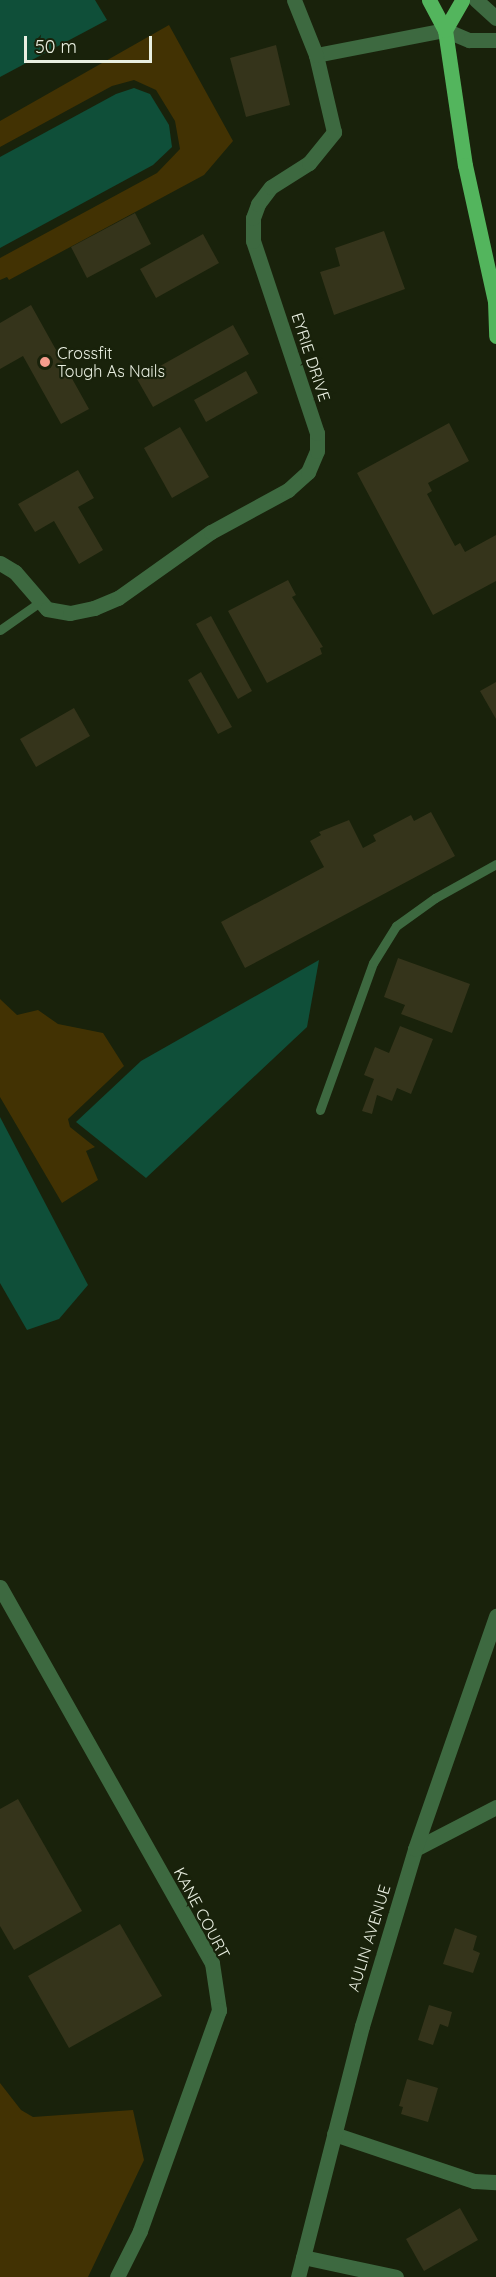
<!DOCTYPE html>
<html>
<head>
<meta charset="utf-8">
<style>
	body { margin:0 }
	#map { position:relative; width:496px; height:2277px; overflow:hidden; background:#19220b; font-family:Quicksand,sans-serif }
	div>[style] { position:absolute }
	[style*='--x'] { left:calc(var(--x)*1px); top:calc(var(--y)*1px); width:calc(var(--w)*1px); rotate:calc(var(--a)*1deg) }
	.green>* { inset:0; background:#423203 }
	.water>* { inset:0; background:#0f4f39 }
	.building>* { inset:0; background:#35341b }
	.lane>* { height:9px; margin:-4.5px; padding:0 4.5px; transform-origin:4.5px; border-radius:4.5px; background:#3d6940 }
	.street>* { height:15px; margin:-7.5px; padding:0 7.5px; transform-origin:7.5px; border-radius:7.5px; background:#3d6940 }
	.primary>* { height:15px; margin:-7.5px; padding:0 7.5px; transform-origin:7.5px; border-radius:7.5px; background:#53b55d }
	.dots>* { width:16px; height:16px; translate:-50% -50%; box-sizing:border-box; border:3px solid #19220b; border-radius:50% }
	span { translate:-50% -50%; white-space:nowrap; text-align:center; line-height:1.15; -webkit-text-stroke:4.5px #19220b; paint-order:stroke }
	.poi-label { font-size:16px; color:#e9efe1 }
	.left { translate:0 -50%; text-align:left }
	.street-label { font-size:16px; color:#e9efe1 }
	.scale { position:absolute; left:24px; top:36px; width:128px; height:27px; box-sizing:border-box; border:3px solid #e9efe1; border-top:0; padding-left:8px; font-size:18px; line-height:21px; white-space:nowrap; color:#e9efe1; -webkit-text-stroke:4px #19220b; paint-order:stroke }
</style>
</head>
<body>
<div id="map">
	<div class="green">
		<div style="clip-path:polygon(169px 25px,233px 141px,204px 175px,9px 280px,7px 277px,0 280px,0 258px,157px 173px,180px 149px,175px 121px,156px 90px,134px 80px,112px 86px,0 147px,0 121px)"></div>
		<div style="clip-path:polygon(0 999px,17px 1015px,38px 1010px,58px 1024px,103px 1033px,124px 1066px,68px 1119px,70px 1127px,95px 1147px,86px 1151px,98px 1180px,62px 1203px,0 1097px)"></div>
		<div style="clip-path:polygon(0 2083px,21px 2110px,33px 2117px,133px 2110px,144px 2160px,88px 2277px,0 2277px)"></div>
	</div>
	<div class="water">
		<div style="clip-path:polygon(0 0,95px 0,107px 20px,0 77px)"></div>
		<div style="clip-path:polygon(134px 88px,150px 94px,169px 125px,172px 147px,153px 165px,0 248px,0 157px,116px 94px)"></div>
		<div style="clip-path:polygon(319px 960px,307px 1027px,146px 1178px,76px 1122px,141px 1061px)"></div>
		<div style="clip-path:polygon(0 1117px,88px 1285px,59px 1319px,27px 1330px,0 1283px)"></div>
	</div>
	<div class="building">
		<div style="clip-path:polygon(276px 45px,290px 105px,246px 117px,230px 58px)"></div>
		<div style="clip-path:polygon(135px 213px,151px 244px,87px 278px,71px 247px)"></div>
		<div style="clip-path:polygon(384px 231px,405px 289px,334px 315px,320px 272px,340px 266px,335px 248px)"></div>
		<div style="clip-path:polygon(203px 234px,219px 263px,156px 298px,140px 269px)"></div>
		<div style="clip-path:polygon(31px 305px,89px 409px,61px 424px,23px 356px,0 369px,0 323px)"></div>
		<div style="clip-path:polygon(233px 325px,249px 354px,153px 407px,137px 379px)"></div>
		<div style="clip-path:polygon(246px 371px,258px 393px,206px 422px,194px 400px)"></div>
		<div style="clip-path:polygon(449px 423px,469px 461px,428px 483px,432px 491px,427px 494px,455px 546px,460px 543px,465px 552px,496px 535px,496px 581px,433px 615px,357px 473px)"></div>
		<div style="clip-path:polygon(180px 427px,209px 477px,172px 498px,144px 448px)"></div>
		<div style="clip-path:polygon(78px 470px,94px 498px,78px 507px,103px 550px,79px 564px,54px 521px,35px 532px,18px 504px)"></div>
		<div style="clip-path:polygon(288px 580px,296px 595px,292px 597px,323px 647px,320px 648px,322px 654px,267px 683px,228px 611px)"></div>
		<div style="clip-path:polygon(211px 616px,252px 691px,238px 699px,196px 624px)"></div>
		<div style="clip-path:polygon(201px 672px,232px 727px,218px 734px,188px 680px)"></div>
		<div style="clip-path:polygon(496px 682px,496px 719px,480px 691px)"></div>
		<div style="clip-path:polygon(74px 708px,90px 736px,36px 767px,20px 739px)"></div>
		<div style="clip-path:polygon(431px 812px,455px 856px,245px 968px,221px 922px,324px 867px,310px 841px,321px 835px,319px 832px,349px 820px,363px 848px,376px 841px,373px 835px,411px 815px,414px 821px)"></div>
		<div style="clip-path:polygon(398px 958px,470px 984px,452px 1033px,401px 1014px,405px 1005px,384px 997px)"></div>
		<div style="clip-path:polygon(400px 1026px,433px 1039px,411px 1094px,397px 1088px,392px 1101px,377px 1095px,372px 1114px,362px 1111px,374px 1079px,364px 1075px,375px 1047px,389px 1053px)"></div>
		<div style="clip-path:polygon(18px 1799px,82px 1911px,14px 1950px,0 1926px,0 1809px)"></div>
		<div style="clip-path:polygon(120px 1924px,162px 1996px,69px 2048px,28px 1976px)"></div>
		<div style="clip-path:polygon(455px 1928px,477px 1936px,473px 1950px,480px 1953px,473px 1973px,443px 1964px)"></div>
		<div style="clip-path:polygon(429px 2005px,452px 2012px,448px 2027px,440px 2024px,433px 2045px,418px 2040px)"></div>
		<div style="clip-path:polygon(407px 2079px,438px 2088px,428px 2122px,401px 2114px,403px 2107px,399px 2106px)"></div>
		<div style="clip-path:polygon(460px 2208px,478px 2240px,424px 2271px,406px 2239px)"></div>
	</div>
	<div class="lane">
		<div style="--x:0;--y:630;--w:49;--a:-35"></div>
		<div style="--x:320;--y:1110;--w:156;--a:-70.2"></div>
		<div style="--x:373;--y:963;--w:44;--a:-58.1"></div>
		<div style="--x:396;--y:926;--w:48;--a:-35.7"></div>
		<div style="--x:435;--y:898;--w:70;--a:-29.1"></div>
	</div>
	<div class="street">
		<div style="--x:476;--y:0;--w:27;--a:42"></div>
		<div style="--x:316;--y:55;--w:131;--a:-11"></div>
		<div style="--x:445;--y:30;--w:26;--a:23"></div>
		<div style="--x:469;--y:40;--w:27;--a:0"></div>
		<div style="--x:0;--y:563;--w:17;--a:31"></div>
		<div style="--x:15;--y:572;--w:49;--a:49.1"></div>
		<div style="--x:47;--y:609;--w:23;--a:10"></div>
		<div style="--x:70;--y:613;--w:25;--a:-12"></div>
		<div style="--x:94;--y:608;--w:26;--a:-23"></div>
		<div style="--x:118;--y:598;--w:114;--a:-35.4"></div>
		<div style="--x:211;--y:532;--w:88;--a:-28.6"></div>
		<div style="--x:288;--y:490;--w:27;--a:-42"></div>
		<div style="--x:308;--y:472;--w:23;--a:-67"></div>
		<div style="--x:317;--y:451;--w:18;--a:-90"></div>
		<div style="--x:317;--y:433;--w:202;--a:-108.4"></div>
		<div style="--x:253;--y:241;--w:23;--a:-90"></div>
		<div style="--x:253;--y:218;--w:15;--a:-70"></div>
		<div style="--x:258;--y:204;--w:21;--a:-53"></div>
		<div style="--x:271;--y:187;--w:45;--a:-32.3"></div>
		<div style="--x:309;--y:163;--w:40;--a:-51"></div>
		<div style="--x:334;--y:132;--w:79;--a:-103.2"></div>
		<div style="--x:316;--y:55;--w:59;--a:-111.8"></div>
		<div style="--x:0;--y:1587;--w:432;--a:60.6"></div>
		<div style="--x:212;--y:1963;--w:48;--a:81.5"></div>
		<div style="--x:219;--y:2010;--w:235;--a:109.7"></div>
		<div style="--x:140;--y:2231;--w:51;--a:116.6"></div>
		<div style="--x:415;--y:1849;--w:91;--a:-27.4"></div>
		<div style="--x:334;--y:2134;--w:148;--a:18.6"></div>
		<div style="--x:474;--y:2181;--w:22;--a:3"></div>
		<div style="--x:303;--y:2257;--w:95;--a:12.1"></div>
		<div style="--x:298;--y:2277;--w:259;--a:-75.7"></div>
		<div style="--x:362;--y:2026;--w:185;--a:-73.3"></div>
		<div style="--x:415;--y:1849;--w:247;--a:-70.8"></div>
	</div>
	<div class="primary">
		<div style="--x:429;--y:0;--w:34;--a:62"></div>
		<div style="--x:445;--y:30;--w:136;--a:81.6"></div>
		<div style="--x:465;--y:165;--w:139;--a:77.6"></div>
		<div style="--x:495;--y:301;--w:35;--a:88"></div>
		<div style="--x:445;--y:30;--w:34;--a:-60"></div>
	</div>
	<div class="dots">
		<div style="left:45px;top:362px;background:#f59d8d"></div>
	</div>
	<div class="poi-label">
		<span class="left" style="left:57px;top:362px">Crossfit<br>Tough As Nails</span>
	</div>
	<div class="street-label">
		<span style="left:311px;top:357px;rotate:72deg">EYRIE DRIVE</span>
		<span style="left:202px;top:1913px;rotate:62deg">KANE COURT</span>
		<span style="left:369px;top:1938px;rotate:-73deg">AULIN AVENUE</span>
	</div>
	<div class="scale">50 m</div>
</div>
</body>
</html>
